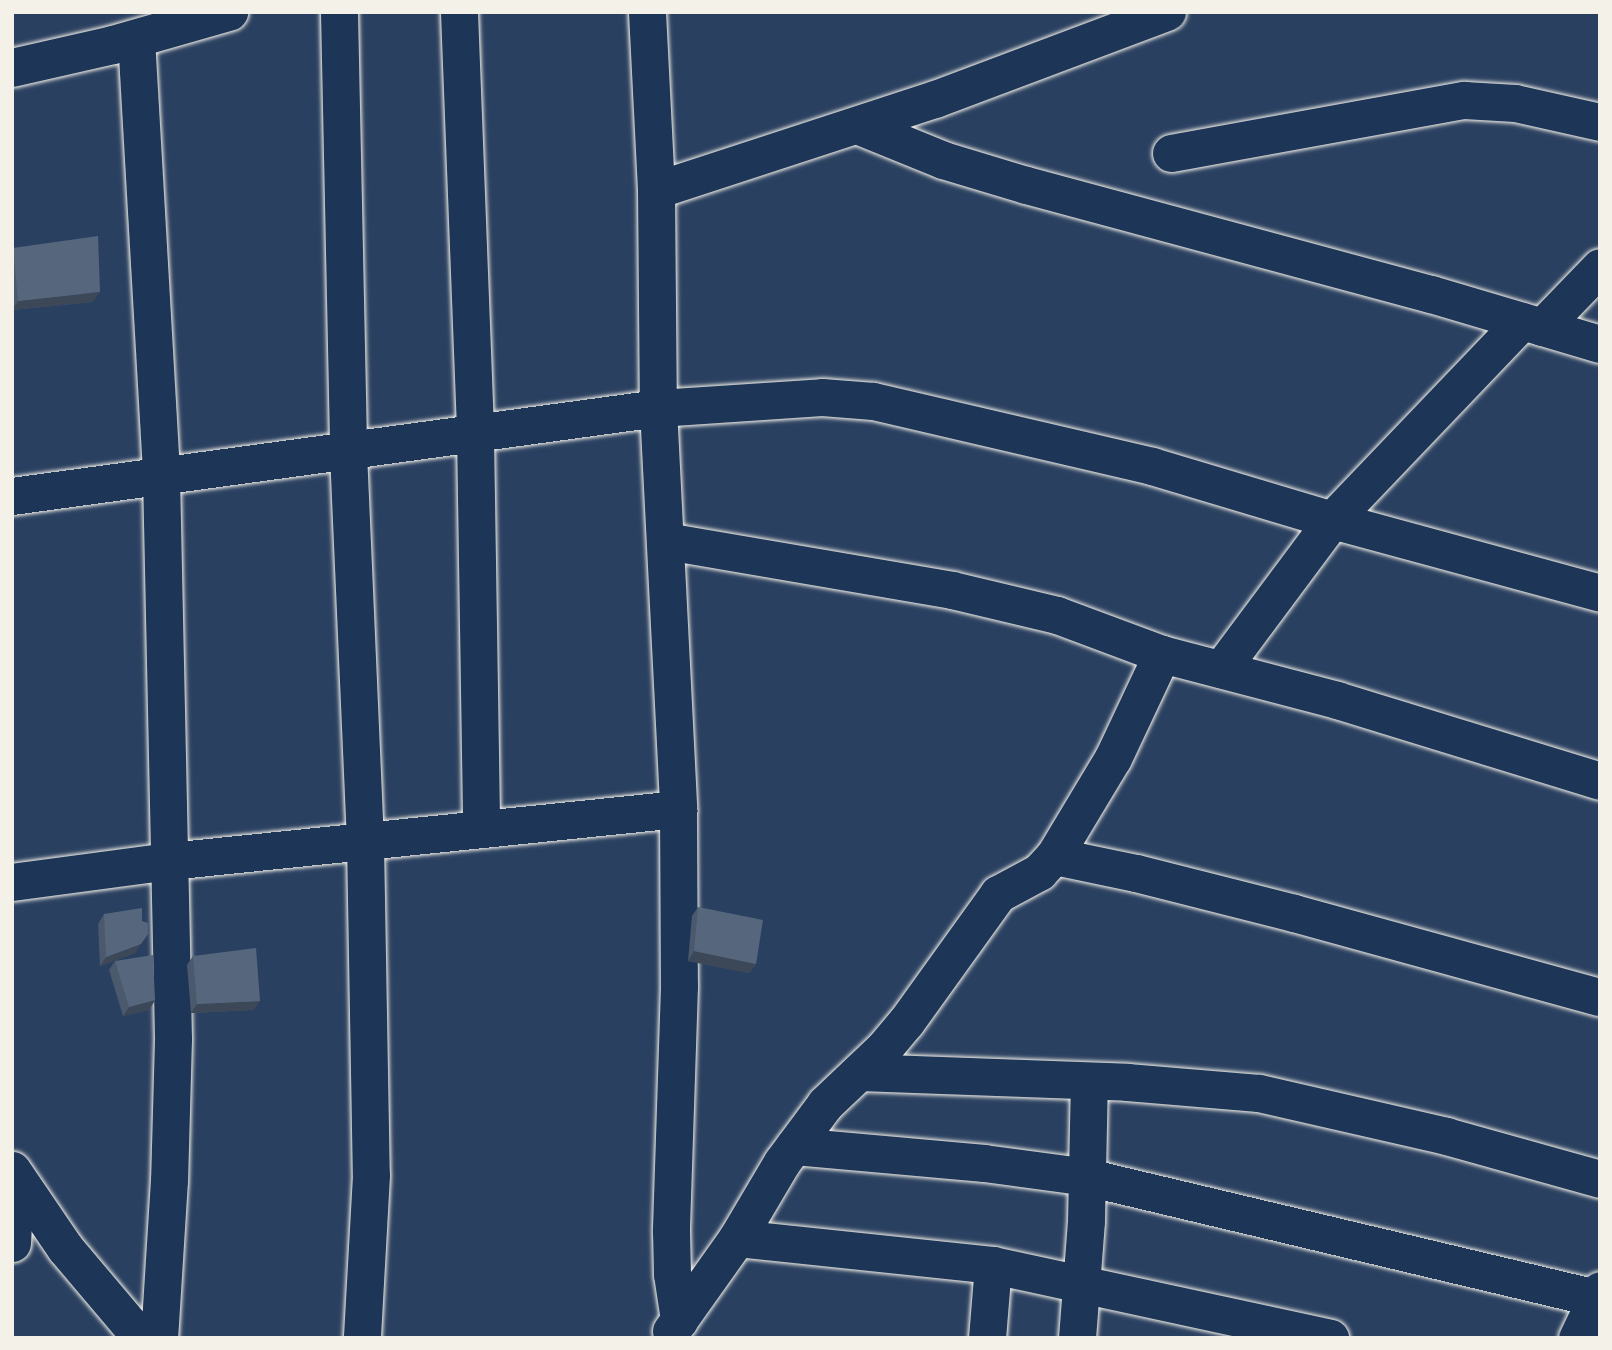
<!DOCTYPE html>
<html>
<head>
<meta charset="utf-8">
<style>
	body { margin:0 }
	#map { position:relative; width:1612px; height:1350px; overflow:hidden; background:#2a4060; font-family:"Indie Flower",sans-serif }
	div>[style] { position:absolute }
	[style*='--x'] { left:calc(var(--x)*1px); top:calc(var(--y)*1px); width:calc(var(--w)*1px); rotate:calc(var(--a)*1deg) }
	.roads { filter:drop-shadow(0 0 2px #f4f1e8) drop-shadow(0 0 2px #f4f1e8) }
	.minor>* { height:37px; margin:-18.5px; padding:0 18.5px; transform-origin:18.5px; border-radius:18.5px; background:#1d3557 }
	.highway>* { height:38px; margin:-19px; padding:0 19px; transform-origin:19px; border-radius:19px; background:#1d3557 }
	.wall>* { inset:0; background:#4a596c }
	.shaded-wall>* { inset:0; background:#3c4858 }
	.building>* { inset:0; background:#56677d }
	span { translate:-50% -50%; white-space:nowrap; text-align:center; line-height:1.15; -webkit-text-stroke:7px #1d3557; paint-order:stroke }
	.frame { position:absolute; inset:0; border:14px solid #f4f1e8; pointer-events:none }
</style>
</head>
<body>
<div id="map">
	<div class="roads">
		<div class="minor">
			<div style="--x:339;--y:12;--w:440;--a:88.8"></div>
			<div style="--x:348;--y:452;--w:390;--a:87.5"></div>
			<div style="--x:365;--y:842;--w:333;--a:89"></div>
			<div style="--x:371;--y:1175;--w:163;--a:93.2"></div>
			<div style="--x:459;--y:12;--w:422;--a:87.8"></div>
			<div style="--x:475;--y:434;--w:393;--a:89.1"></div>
			<div style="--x:647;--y:12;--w:178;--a:87.1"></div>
			<div style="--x:656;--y:190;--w:218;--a:89.5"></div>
			<div style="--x:658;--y:408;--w:401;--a:87.1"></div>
			<div style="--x:678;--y:809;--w:177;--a:89.7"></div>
			<div style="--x:679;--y:986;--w:246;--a:91.9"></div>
			<div style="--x:671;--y:1232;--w:42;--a:88.6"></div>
			<div style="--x:672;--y:1274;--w:47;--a:81.3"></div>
			<div style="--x:136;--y:38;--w:438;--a:86.7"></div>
			<div style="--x:161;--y:475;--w:564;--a:88.78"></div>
			<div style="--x:173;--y:1039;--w:141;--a:91.6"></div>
			<div style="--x:169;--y:1180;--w:158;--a:93.6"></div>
			<div style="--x:857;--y:125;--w:93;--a:22.1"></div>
			<div style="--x:943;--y:160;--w:87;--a:16.8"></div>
			<div style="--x:1026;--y:185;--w:419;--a:15.1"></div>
			<div style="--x:1431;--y:294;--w:176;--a:16.5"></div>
			<div style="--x:1171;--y:153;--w:298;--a:-10.3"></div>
			<div style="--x:1464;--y:100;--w:51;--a:3.4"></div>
			<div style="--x:1515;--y:103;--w:87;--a:12.6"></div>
			<div style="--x:656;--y:190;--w:293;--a:-18.1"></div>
			<div style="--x:935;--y:99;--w:248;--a:-20.6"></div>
			<div style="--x:1542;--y:327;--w:83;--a:-46"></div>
			<div style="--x:12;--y:496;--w:652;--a:-7.76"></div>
			<div style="--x:658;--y:408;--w:164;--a:-3.8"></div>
			<div style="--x:822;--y:397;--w:51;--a:4.5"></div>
			<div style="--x:873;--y:401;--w:286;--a:13.1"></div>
			<div style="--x:1152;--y:466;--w:188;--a:16.7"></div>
			<div style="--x:1332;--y:520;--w:278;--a:15.2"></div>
			<div style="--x:666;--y:541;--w:290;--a:9.7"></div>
			<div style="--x:952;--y:590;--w:108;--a:13.4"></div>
			<div style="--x:1057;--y:615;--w:112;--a:20.4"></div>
			<div style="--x:1162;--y:654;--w:181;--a:14.7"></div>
			<div style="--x:1337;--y:700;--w:275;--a:17.1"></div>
			<div style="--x:1221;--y:669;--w:186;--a:-53.3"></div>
			<div style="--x:1332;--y:520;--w:275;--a:-46.3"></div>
			<div style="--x:1054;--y:856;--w:84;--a:11.7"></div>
			<div style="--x:1136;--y:873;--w:163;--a:14.2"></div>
			<div style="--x:1294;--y:913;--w:317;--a:15.4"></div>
			<div style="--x:12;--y:882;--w:158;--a:-7.6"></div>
			<div style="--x:169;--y:861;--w:512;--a:-5.83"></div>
			<div style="--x:859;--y:1072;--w:268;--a:2.1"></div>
			<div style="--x:1127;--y:1082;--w:132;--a:4.8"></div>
			<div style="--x:1259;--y:1093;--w:192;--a:12.9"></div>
			<div style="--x:1446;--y:1136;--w:160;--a:15.6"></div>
			<div style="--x:794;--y:1146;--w:191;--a:5.1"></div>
			<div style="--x:984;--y:1163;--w:104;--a:7.7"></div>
			<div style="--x:1087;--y:1177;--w:523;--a:13.37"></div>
			<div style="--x:12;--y:1170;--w:94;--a:55.8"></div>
			<div style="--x:65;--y:1248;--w:118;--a:49.8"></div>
			<div style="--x:737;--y:1238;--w:257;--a:6"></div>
			<div style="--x:993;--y:1265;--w:345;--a:12.2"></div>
			<div style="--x:12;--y:1243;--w:37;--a:-87"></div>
			<div style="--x:671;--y:1331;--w:114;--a:-54.6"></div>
			<div style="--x:737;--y:1238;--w:88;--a:-59.4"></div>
			<div style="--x:782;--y:1162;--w:72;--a:-53.4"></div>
			<div style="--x:825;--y:1104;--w:81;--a:-43.5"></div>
			<div style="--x:884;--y:1048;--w:34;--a:-50"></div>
			<div style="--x:906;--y:1022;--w:158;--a:-54.3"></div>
			<div style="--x:998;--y:894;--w:47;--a:-28.2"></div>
			<div style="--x:1039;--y:872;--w:22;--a:-47"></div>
			<div style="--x:1054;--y:856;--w:114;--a:-59"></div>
			<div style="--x:1113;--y:758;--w:115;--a:-64.8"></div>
			<div style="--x:987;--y:1338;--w:73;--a:-85.3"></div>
			<div style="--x:1077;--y:1338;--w:117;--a:-85.6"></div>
			<div style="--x:1086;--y:1221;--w:140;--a:-88.8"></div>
			<div style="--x:1577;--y:1338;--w:53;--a:-64.4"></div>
		</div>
		<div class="highway">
			<div style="--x:12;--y:68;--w:104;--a:-12.8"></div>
			<div style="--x:113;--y:45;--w:121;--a:-15.9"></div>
		</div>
	</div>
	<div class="wall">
		<div style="clip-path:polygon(13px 248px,93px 302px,12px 310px)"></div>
		<div style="clip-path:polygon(698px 907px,756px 964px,749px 973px,688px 961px,692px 916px)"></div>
		<div style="clip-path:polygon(104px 914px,142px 921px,135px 953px,100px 966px,98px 924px)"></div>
		<div style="clip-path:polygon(193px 956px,260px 1001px,253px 1010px,191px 1013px,187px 965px)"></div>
		<div style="clip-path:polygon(115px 961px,155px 1000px,149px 1010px,123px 1016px,109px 970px)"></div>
	</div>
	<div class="shaded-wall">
		<div style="clip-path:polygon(100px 292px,93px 302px,12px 310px,18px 301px)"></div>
		<div style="clip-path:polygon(141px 944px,135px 953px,100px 966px,106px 957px)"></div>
		<div style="clip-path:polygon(694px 951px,756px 964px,749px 973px,688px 961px)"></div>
		<div style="clip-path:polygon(155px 1000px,149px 1010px,123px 1016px,129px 1007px)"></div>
		<div style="clip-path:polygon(260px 1001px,253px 1010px,191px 1013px,197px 1004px)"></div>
	</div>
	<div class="building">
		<div style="clip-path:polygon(98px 236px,100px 292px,18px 301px,13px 248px)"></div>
		<div style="clip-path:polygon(698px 907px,763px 920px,756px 964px,694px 951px)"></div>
		<div style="clip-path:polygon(142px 908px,142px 921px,148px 923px,148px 934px,141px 944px,106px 957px,104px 914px)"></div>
		<div style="clip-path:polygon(256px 948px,260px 1001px,197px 1004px,193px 956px)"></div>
		<div style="clip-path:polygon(153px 955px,155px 1000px,129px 1007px,115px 961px)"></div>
	</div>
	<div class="frame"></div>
</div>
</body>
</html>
